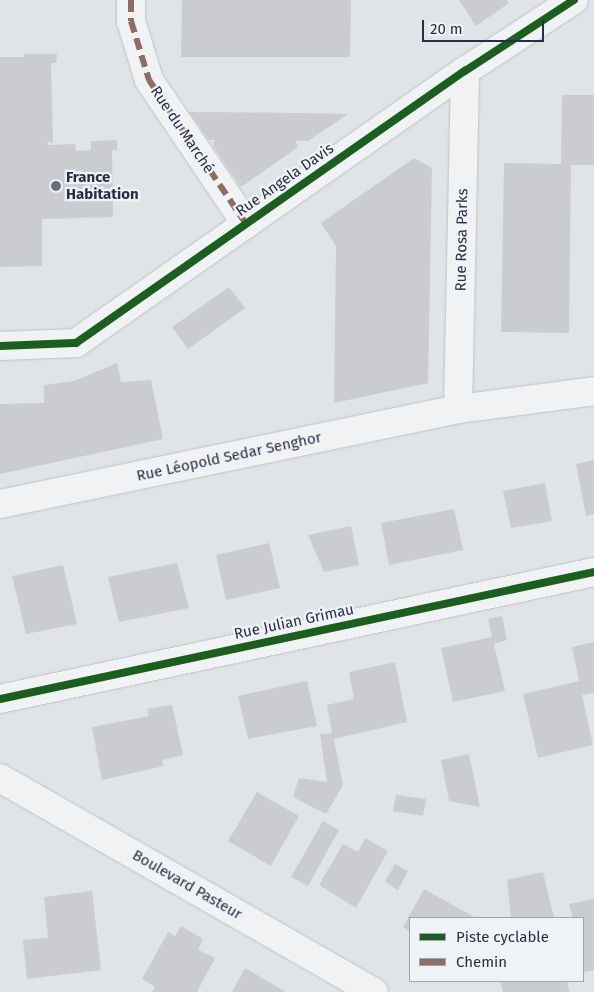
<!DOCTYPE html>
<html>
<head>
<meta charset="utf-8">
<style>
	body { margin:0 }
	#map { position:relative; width:594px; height:992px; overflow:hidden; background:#e1e4e7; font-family:"Fira Sans",sans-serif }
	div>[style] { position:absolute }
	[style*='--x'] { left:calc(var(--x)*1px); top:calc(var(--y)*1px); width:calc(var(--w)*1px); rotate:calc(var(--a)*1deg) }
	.building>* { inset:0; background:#cacccf }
	.roads { filter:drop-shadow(0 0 1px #bfc2c5) drop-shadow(0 0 1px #bfc2c5) }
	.street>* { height:28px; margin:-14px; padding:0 14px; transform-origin:14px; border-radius:14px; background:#f1f2f3 }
	.quiet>* { height:6px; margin-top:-3px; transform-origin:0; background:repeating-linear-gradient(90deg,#8d6e63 0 12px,transparent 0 18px) }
	.cycleway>* { height:8px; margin:-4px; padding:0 4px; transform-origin:4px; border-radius:4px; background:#1b5e20 }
	.dots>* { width:14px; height:14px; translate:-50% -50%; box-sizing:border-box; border:2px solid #eff2f7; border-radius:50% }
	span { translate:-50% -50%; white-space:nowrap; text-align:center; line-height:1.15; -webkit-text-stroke:4.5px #eff2f7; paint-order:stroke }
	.street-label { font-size:15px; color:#273042 }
	.poi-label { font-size:15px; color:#273042; font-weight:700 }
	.left { translate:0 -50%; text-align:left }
	.legend { position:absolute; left:409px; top:917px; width:175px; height:65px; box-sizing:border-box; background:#eff2f7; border:1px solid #9fa4af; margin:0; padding:6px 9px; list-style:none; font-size:15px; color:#273042 }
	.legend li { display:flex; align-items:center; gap:10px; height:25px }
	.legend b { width:25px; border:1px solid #9fa4af }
	.scale { position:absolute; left:422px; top:20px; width:122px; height:22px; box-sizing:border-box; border:2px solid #273042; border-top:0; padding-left:6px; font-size:15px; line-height:18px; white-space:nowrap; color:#273042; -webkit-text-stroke:4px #eff2f7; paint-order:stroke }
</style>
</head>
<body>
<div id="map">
	<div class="building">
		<div style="clip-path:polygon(182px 0,351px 0,350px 57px,181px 57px)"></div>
		<div style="clip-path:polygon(459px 0,507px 0,509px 3px,476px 26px)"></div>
		<div style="clip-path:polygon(24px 54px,57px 54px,56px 63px,51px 63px,53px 142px,47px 142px,48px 145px,75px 144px,76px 151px,91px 150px,91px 141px,117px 140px,117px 150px,112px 150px,113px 217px,42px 219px,42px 266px,0 267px,0 57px,24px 57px)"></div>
		<div style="clip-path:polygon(562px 95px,594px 95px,594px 165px,571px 165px,569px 333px,501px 332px,504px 163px,561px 164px)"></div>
		<div style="clip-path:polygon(189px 112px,301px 113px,348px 114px,308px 141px,296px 141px,298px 147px,241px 187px,213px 146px,215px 140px,209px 140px)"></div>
		<div style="clip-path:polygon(414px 158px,432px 168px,428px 383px,334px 403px,336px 246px,321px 223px)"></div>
		<div style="clip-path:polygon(229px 287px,245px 308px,188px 349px,172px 327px)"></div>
		<div style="clip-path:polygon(117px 363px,121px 382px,151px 380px,163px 439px,0 474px,0 404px,44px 403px,44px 385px,74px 381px)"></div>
		<div style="clip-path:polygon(594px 460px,594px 514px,586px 516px,576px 464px)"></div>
		<div style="clip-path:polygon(545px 483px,552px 521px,511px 528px,503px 491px)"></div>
		<div style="clip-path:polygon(454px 509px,463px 550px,389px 565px,381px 523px)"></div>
		<div style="clip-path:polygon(351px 526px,359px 565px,324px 572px,308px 535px)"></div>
		<div style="clip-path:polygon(269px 543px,280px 588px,226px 600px,216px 555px)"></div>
		<div style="clip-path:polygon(177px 563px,189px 608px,119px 622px,108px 577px)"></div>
		<div style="clip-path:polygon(63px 565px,77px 624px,26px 634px,12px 576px)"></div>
		<div style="clip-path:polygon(502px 616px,507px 640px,494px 644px,505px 691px,453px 702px,441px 648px,492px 637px,488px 619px)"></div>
		<div style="clip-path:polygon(594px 642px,594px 693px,582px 695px,593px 745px,538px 758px,523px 694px,579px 681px,572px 647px)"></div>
		<div style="clip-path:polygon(395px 662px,407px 722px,334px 739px,343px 785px,326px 814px,293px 797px,299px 778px,327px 782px,320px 734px,332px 733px,327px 705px,354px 699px,349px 672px)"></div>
		<div style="clip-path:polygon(307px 681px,317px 726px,248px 739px,238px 696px)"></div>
		<div style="clip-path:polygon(172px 705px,183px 755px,162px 760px,164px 766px,102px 780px,92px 727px,149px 716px,147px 709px)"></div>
		<div style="clip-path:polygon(469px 754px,480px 807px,449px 801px,441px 760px)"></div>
		<div style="clip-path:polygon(257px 792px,299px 816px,271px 866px,228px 841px)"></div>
		<div style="clip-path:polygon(396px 795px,426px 799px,423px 816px,393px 811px)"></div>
		<div style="clip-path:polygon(323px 821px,339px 830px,308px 886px,291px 877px)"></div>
		<div style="clip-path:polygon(365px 838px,388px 851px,356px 908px,319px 885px,343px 844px,358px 852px)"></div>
		<div style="clip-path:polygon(395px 864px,408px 871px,398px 890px,385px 882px)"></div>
		<div style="clip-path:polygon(543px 872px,554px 918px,511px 918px,507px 880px)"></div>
		<div style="clip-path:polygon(424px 889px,476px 918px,410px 918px,410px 931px,403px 927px)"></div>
		<div style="clip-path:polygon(92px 891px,101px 970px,27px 979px,23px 940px,48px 938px,44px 897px)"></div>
		<div style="clip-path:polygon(594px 899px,594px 970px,584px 972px,583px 918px,573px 918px,569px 904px)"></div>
		<div style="clip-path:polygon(181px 926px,203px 939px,198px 950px,215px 958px,197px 992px,152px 992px,155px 987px,142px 979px,168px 932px,175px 936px)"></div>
		<div style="clip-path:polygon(245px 968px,286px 992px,232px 992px)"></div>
		<div style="clip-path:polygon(500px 981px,567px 981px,569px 992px,503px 992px)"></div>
	</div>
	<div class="roads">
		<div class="street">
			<div style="--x:131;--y:0;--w:21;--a:90"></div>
			<div style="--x:131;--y:21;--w:62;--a:73"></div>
			<div style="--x:149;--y:80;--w:174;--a:56"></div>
			<div style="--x:0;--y:346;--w:76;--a:-2.3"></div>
			<div style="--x:76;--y:343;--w:475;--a:-35"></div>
			<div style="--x:465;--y:71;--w:130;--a:-33.1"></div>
			<div style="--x:458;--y:409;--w:338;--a:-88.8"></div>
			<div style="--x:0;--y:504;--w:468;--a:-11.7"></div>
			<div style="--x:458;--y:409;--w:137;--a:-7.5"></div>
			<div style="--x:0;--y:699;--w:607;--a:-12.07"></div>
			<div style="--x:0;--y:778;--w:431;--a:29.8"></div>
		</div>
	</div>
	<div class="quiet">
		<div style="--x:131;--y:0;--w:21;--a:90"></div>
		<div style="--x:131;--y:21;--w:62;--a:73"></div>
		<div style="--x:149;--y:80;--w:174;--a:56"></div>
	</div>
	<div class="cycleway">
		<div style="--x:0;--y:346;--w:76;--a:-2.3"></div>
		<div style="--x:76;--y:343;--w:475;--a:-35"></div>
		<div style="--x:465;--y:71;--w:130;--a:-33.1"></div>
		<div style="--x:0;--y:699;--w:607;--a:-12.07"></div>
	</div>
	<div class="dots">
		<div style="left:56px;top:186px;background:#686f7c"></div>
	</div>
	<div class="street-label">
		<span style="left:182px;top:130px;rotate:56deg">Rue du Marché</span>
		<span style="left:285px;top:180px;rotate:-35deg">Rue Angela Davis</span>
		<span style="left:462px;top:240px;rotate:-89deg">Rue Rosa Parks</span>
		<span style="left:229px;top:457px;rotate:-12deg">Rue Léopold Sedar Senghor</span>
		<span style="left:294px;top:622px;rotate:-12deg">Rue Julian Grimau</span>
		<span style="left:187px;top:885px;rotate:30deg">Boulevard Pasteur</span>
	</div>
	<div class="poi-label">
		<span class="left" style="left:66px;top:186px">France<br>Habitation</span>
	</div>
	<ul class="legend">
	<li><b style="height:6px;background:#1b5e20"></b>Piste cyclable</li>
	<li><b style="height:6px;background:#8d6e63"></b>Chemin</li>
	</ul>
	<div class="scale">20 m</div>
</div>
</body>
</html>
